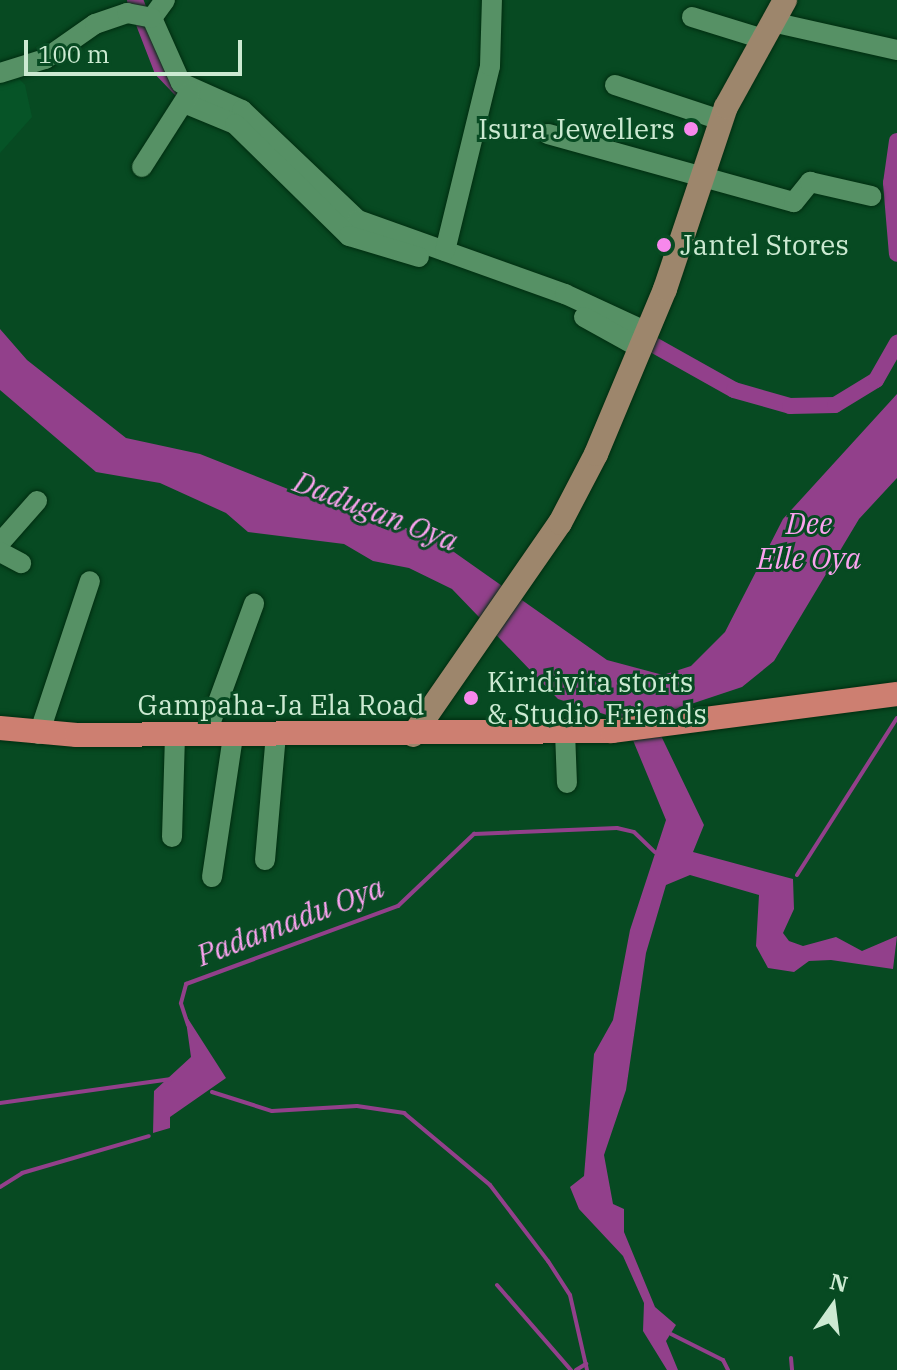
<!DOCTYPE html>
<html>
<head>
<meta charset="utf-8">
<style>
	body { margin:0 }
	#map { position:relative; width:897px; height:1370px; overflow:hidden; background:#074a22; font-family:"IBM Plex Serif",serif }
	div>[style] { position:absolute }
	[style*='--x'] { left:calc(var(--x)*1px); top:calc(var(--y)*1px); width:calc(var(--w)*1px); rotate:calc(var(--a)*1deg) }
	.built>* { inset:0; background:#065427 }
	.water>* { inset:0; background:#92408b }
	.stream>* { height:4px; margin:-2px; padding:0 2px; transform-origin:2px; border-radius:2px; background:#92408b }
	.canal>* { height:16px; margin:-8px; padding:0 8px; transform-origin:8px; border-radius:8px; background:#92408b }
	.roads { filter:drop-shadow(0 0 2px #002d10) drop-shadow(0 0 2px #002d10) }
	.minor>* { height:20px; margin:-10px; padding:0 10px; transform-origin:10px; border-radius:10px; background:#569165 }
	.major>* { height:24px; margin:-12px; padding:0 12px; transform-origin:12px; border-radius:12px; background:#9d866c }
	.highway>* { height:24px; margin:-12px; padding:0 12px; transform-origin:12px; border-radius:12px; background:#cd7f71 }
	.dots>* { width:22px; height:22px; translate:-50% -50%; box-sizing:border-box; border:4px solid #074a22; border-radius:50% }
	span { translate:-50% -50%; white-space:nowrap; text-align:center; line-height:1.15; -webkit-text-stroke:6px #074a22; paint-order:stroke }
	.poi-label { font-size:28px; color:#ccead2 }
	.right { translate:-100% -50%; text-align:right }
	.left { translate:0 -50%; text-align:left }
	.street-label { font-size:28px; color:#ccead2 }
	.water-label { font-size:30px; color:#faa3ef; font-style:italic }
	.north { position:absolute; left:793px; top:1266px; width:80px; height:80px; -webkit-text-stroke:6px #074a22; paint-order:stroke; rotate:14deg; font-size:22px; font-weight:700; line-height:32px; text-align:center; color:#ccead2 }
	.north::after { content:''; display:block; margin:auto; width:28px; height:36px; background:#ccead2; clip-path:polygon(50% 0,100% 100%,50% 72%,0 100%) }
	.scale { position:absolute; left:24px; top:40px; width:218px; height:36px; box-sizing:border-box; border:4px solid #ccead2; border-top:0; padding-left:10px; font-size:24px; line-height:28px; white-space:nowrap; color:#ccead2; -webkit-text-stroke:6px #074a22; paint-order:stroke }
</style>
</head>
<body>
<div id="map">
	<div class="built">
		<div style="clip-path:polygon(0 60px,25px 85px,32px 117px,0 153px)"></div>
	</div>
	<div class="water">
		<div style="clip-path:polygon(0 329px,27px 360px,126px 438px,200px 454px,361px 518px,427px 533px,607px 660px,663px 675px,691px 666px,725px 632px,783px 519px,897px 394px,897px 478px,859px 519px,774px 661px,742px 687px,652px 717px,704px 825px,693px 852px,793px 879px,794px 909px,783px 933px,789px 941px,803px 946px,836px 937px,862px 951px,897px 936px,893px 969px,831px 960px,809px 961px,794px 972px,768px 968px,756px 946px,759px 895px,690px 875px,666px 885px,646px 953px,626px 1090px,604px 1155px,613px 1204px,624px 1209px,624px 1232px,655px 1307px,676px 1325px,666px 1341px,678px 1370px,667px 1370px,643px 1331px,644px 1303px,623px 1256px,579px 1209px,570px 1187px,584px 1176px,594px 1054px,613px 1020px,630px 930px,666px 820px,625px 721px,558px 699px,452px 589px,409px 568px,373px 561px,344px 544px,248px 532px,226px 513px,160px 483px,96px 472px,0 390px)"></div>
		<div style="clip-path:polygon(185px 1014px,226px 1078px,170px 1117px,170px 1128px,153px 1133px,154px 1091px,191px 1057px)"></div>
	</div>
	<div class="stream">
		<div style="--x:797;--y:875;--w:186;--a:-57.5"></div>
		<div style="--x:188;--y:1025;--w:23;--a:-108"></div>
		<div style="--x:181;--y:1003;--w:20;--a:-75"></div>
		<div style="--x:186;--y:984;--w:226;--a:-20.2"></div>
		<div style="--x:398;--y:906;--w:105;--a:-43.5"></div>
		<div style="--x:474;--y:834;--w:143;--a:-2.4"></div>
		<div style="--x:617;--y:828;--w:17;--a:13"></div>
		<div style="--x:634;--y:832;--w:29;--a:44"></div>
		<div style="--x:212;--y:1092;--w:63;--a:17.6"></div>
		<div style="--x:272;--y:1111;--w:85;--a:-3.4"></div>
		<div style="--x:357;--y:1106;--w:48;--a:8.5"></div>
		<div style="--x:404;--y:1113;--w:112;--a:39.9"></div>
		<div style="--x:490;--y:1185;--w:96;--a:52.7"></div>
		<div style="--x:548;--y:1261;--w:40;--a:57.1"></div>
		<div style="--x:570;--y:1295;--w:77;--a:77.2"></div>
		<div style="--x:0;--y:1103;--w:173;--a:-8"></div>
		<div style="--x:0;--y:1187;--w:26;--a:-32"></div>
		<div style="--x:22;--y:1173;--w:132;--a:-16.2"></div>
		<div style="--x:497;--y:1285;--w:113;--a:49"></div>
		<div style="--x:671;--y:1334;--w:58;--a:26.6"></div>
		<div style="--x:723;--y:1360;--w:11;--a:63"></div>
		<div style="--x:791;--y:1358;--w:12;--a:85"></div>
		<div style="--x:576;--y:1370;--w:12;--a:-31"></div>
	</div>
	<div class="canal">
		<div style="--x:135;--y:0;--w:75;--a:68.9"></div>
		<div style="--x:162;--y:70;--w:30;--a:46"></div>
		<div style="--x:897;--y:141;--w:42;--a:98.1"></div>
		<div style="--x:891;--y:183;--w:71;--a:85.2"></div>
		<div style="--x:636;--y:335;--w:112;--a:29.3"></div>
		<div style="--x:734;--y:390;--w:58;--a:15.9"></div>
		<div style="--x:790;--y:406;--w:45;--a:-1.3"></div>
		<div style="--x:835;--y:405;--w:48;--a:-31.4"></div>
		<div style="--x:876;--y:380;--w:43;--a:-60.4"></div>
	</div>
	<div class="roads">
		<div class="minor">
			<div style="--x:165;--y:0;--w:22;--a:126"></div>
			<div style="--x:152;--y:18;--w:71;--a:66"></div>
			<div style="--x:181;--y:83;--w:67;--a:23.9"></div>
			<div style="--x:242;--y:110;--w:160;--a:43.5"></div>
			<div style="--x:358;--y:220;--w:220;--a:19.7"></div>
			<div style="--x:565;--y:294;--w:90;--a:24.9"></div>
			<div style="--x:692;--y:17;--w:74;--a:17.2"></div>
			<div style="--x:772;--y:22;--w:128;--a:12.6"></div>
			<div style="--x:0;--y:73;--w:47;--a:-17.3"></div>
			<div style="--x:45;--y:59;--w:61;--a:-35"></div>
			<div style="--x:95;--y:24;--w:34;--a:-19"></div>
			<div style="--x:127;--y:13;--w:25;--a:11"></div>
			<div style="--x:615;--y:85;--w:112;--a:18.3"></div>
			<div style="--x:184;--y:103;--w:55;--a:22.4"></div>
			<div style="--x:235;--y:124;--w:160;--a:44.5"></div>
			<div style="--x:349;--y:236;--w:73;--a:16.7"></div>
			<div style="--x:548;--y:134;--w:255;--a:15.5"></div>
			<div style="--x:794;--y:202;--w:26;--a:-51"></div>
			<div style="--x:810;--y:182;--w:63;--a:12.9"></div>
			<div style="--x:142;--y:167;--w:89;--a:-57.4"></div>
			<div style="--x:445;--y:251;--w:190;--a:-76.3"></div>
			<div style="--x:490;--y:66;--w:66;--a:-88.3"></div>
			<div style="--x:584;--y:317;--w:64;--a:29"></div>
			<div style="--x:0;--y:543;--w:56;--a:-48.6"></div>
			<div style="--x:0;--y:552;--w:24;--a:28"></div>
			<div style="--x:565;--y:732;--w:51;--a:87.8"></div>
			<div style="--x:39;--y:734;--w:161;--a:-71.6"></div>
			<div style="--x:206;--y:735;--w:140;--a:-69.9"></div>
			<div style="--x:172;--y:837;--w:102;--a:-88.3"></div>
			<div style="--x:265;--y:860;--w:125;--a:-85"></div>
			<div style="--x:212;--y:877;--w:143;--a:-81.5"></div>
		</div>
		<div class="major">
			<div style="--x:413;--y:735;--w:258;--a:-55.3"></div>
			<div style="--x:560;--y:523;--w:78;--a:-62.4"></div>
			<div style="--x:596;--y:454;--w:179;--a:-67.3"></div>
			<div style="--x:665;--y:289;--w:192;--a:-71.5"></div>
			<div style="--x:726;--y:107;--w:122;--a:-61.1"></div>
		</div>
		<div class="highway">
			<div style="--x:0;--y:728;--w:77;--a:5.2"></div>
			<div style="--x:77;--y:735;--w:535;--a:-0.43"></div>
			<div style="--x:612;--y:731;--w:287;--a:-7.4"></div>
		</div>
	</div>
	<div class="dots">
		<div style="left:691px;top:129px;background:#f788ec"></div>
		<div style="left:664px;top:245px;background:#f788ec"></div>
		<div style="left:471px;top:698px;background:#f788ec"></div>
	</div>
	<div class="poi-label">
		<span class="right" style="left:675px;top:129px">Isura Jewellers</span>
		<span class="left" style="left:680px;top:245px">Jantel Stores</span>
		<span class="left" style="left:487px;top:698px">Kiridivita storts<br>&amp; Studio Friends</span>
	</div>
	<div class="street-label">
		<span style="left:281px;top:705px">Gampaha-Ja Ela Road</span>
	</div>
	<div class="water-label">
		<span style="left:376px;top:511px;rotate:21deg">Dadugan Oya</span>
		<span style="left:809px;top:540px">Dee<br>Elle Oya</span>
		<span style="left:290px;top:921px;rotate:-21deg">Padamadu Oya</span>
	</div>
	<div class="north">N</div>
	<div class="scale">100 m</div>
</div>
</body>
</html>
